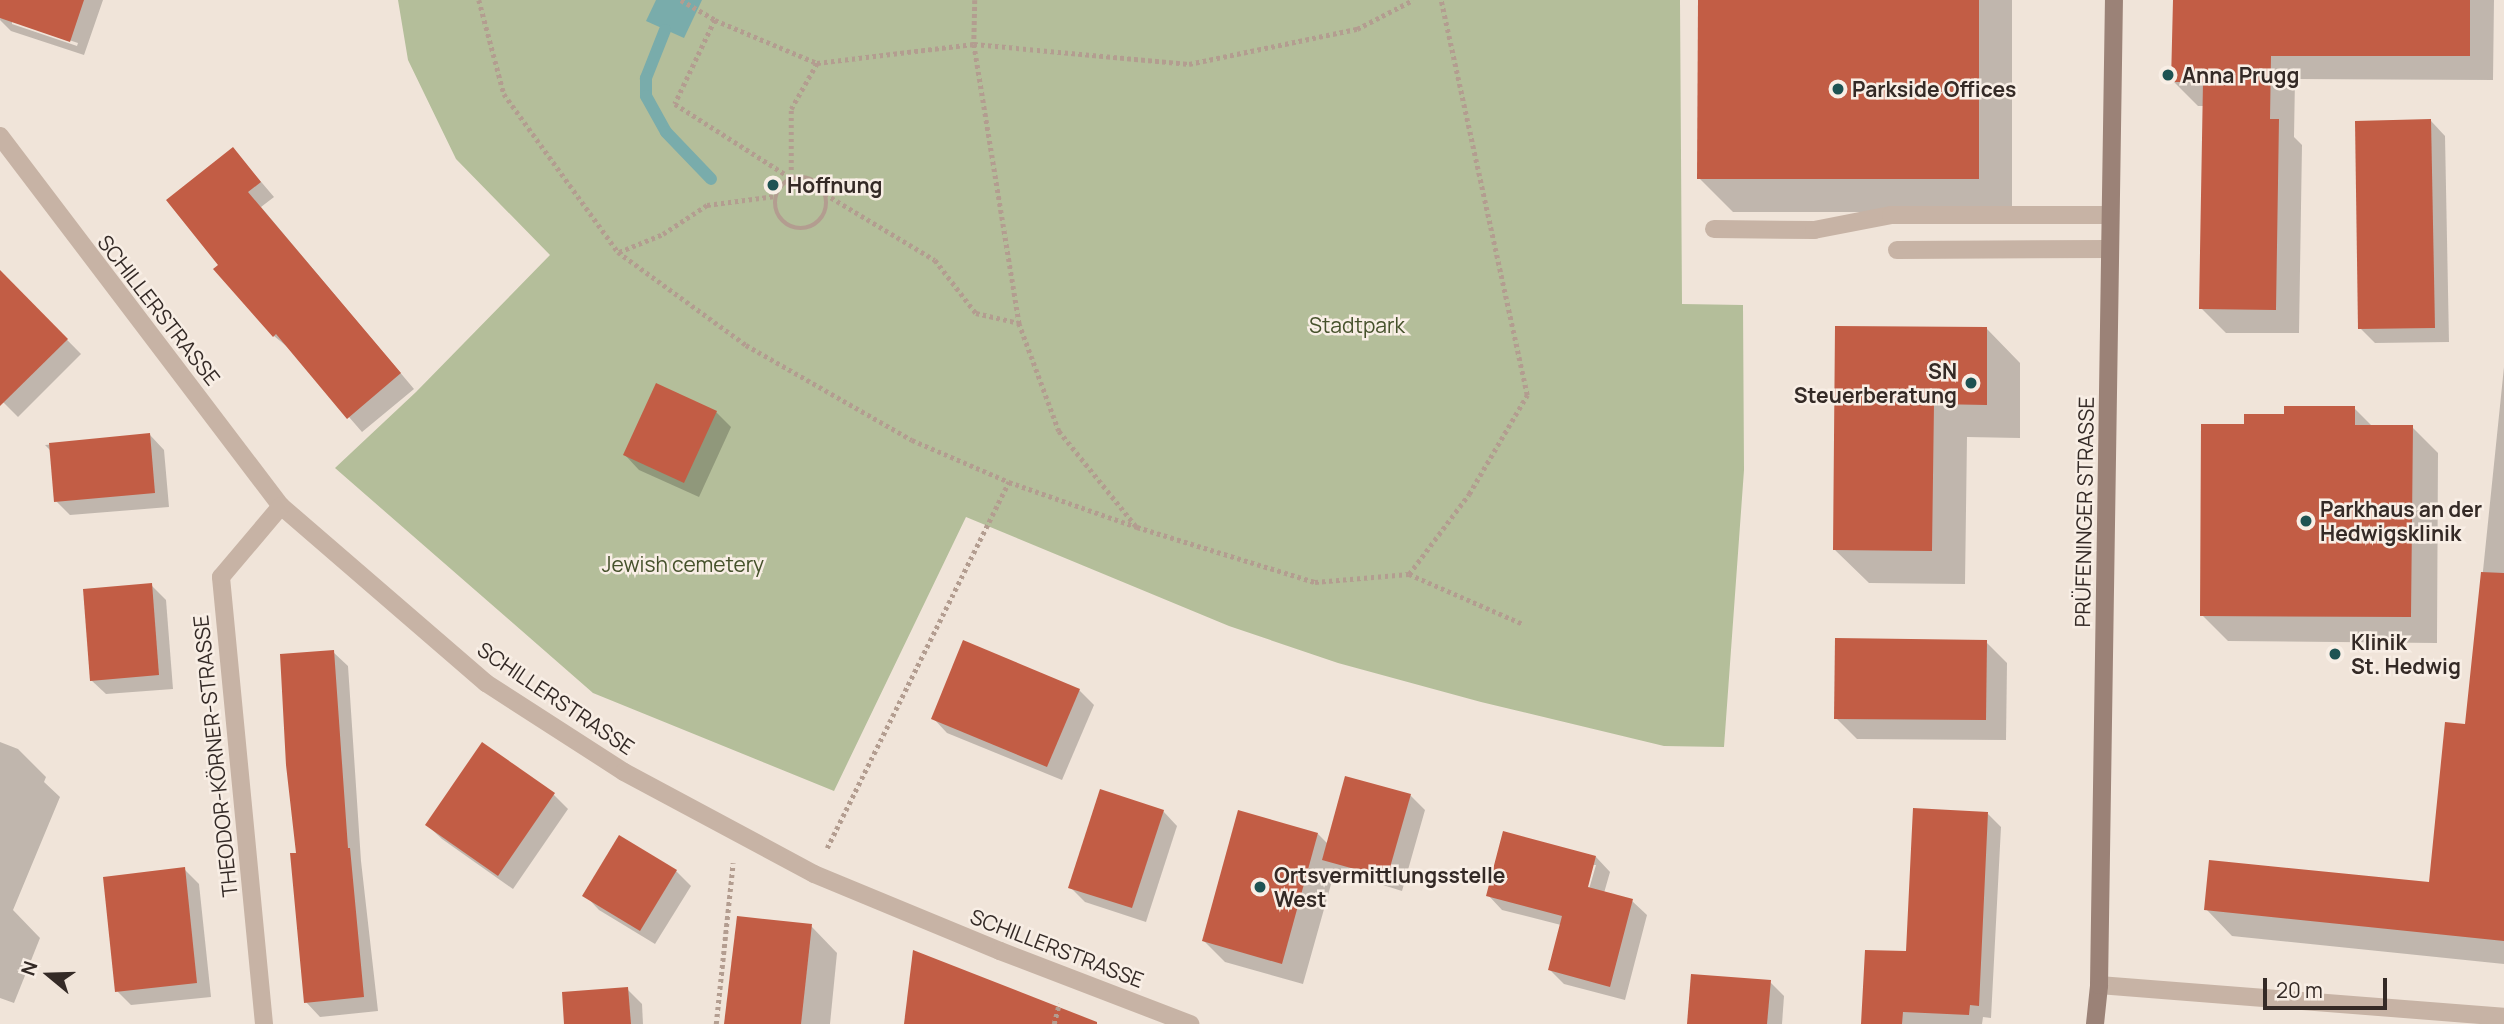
<!DOCTYPE html>
<html>
<head>
<meta charset="utf-8">
<style>
	body { margin:0 }
	#map { position:relative; width:2504px; height:1024px; overflow:hidden; background:#f0e4d9; font-family:Manrope,sans-serif }
	div>[style] { position:absolute }
	[style*='--x'] { left:calc(var(--x)*1px); top:calc(var(--y)*1px); width:calc(var(--w)*1px); rotate:calc(var(--a)*1deg) }
	.green>* { inset:0; background:#b4be9a }
	.water>* { inset:0; background:#79acab }
	.shadow>* { inset:0; background:#0003 }
	.stream>* { height:12px; margin:-6px; padding:0 6px; transform-origin:6px; border-radius:6px; background:#79acab }
	.building>* { inset:0; background:#c25d45 }
	.path>* { height:4.5px; margin-top:-2.25px; transform-origin:0; background:repeating-linear-gradient(90deg,#b39d90 0 3.5px,transparent 0 7px) }
	.path>.ring { margin:-2.25px; padding:0; box-sizing:content-box; background:none; border:4.5px solid #b39d90; border-radius:50% }
	.lane>* { height:18px; margin:-9px; padding:0 9px; transform-origin:9px; border-radius:9px; background:#c7b3a5 }
	.street>* { height:18px; margin:-9px; padding:0 9px; transform-origin:9px; border-radius:9px; background:#c7b3a5 }
	.secondary>* { height:18px; margin:-9px; padding:0 9px; transform-origin:9px; border-radius:9px; background:#9b8277 }
	.dots>* { width:19px; height:19px; translate:-50% -50%; box-sizing:border-box; border:4px solid #f8eee5; border-radius:50% }
	span { translate:-50% -50%; white-space:nowrap; text-align:center; line-height:1.15; -webkit-text-stroke:5px #f8eee5; paint-order:stroke }
	.poi-label { font-size:21px; color:#342a26; font-weight:700 }
	.left { translate:0 -50%; text-align:left }
	.right { translate:-100% -50%; text-align:right }
	.street-label { font-size:21px; color:#342a26 }
	.park-label { font-size:21px; color:#45512b }
	.north { position:absolute; left:14px; top:940px; width:70px; height:70px; -webkit-text-stroke:5px #f8eee5; paint-order:stroke; rotate:289deg; font-size:19px; font-weight:700; line-height:28px; text-align:center; color:#342a26 }
	.north::after { content:''; display:block; margin:auto; width:24px; height:32px; background:#342a26; clip-path:polygon(50% 0,100% 100%,50% 72%,0 100%) }
	.scale { position:absolute; left:2263px; top:978px; width:124px; height:32px; box-sizing:border-box; border:4px solid #342a26; border-top:0; padding-left:9px; font-size:21px; line-height:24px; white-space:nowrap; color:#342a26; -webkit-text-stroke:5px #f8eee5; paint-order:stroke }
</style>
</head>
<body>
<div id="map">
	<div class="green">
		<div style="clip-path:polygon(398px 0,1680px 0,1682px 304px,1743px 305px,1744px 470px,1724px 747px,1664px 746px,1481px 702px,1338px 663px,1229px 626px,966px 517px,834px 791px,593px 693px,335px 468px,416px 392px,550px 255px,456px 159px,408px 60px)"></div>
	</div>
	<div class="water">
		<div style="clip-path:polygon(656px 0,702px 0,684px 38px,646px 21px)"></div>
	</div>
	<div class="shadow">
		<div style="clip-path:polygon(evenodd,2px 0,103px 0,84px 55px,11px 31px,0 20px,2px 0,12px 21px,78px 43px,77px 46px,12px 24px,12px 21px)"></div>
		<div style="clip-path:polygon(1699px 0,2012px 0,2012px 212px,1733px 212px,1699px 178px)"></div>
		<div style="clip-path:polygon(2174px 0,2494px 0,2493px 80px,2295px 79px,2294px 137px,2302px 145px,2299px 333px,2226px 333px,2201px 308px,2205px 106px,2198px 106px,2173px 81px)"></div>
		<div style="clip-path:polygon(2431px 121px,2445px 136px,2449px 342px,2375px 343px,2360px 328px)"></div>
		<div style="clip-path:polygon(233px 149px,274px 197px,261px 207px,414px 389px,362px 432px,290px 349px,274px 336px,220px 265px)"></div>
		<div style="clip-path:polygon(9px 281px,81px 354px,18px 417px,0 399px,0 289px)"></div>
		<div style="clip-path:polygon(1837px 327px,1987px 329px,2020px 363px,2020px 438px,1967px 437px,1965px 584px,1869px 583px,1835px 550px)"></div>
		<div style="clip-path:polygon(2504px 367px,2504px 964px,2232px 936px,2206px 909px,2431px 884px,2467px 726px)"></div>
		<div style="clip-path:polygon(2354px 408px,2373px 427px,2412px 427px,2438px 453px,2437px 643px,2228px 641px,2202px 615px,2286px 416px)"></div>
		<div style="clip-path:polygon(716px 412px,731px 427px,699px 497px,639px 470px,625px 455px)"></div>
		<div style="clip-path:polygon(150px 435px,164px 450px,169px 507px,70px 515px,56px 501px,51px 451px,45px 445px)"></div>
		<div style="clip-path:polygon(151px 585px,166px 600px,173px 689px,106px 694px,91px 680px)"></div>
		<div style="clip-path:polygon(1986px 642px,2007px 663px,2006px 740px,1857px 739px,1836px 718px)"></div>
		<div style="clip-path:polygon(333px 652px,348px 666px,361px 861px,378px 1011px,320px 1017px,306px 1002px,298px 854px)"></div>
		<div style="clip-path:polygon(1079px 690px,1094px 705px,1062px 780px,947px 733px,933px 718px)"></div>
		<div style="clip-path:polygon(0 742px,18px 749px,46px 777px,44px 782px,60px 797px,13px 910px,40px 938px,14px 1003px,0 998px)"></div>
		<div style="clip-path:polygon(553px 794px,568px 809px,513px 889px,442px 839px,427px 825px)"></div>
		<div style="clip-path:polygon(1410px 795px,1425px 810px,1402px 891px,1335px 870px,1303px 984px,1225px 962px,1204px 941px,1318px 834px,1328px 844px)"></div>
		<div style="clip-path:polygon(1163px 811px,1177px 826px,1146px 922px,1085px 902px,1070px 887px)"></div>
		<div style="clip-path:polygon(1988px 814px,2001px 827px,1991px 1018px,1983px 1017px,1982px 1024px,1863px 1024px)"></div>
		<div style="clip-path:polygon(evenodd,1596px 857px,1610px 872px,1604px 893px,1632px 901px,1647px 915px,1625px 1000px,1564px 984px,1550px 970px,1561px 925px,1502px 910px,1488px 895px,1596px 857px,1592px 865px,1596px 865px,1587px 896px,1584px 895px,1592px 865px)"></div>
		<div style="clip-path:polygon(184px 869px,199px 884px,211px 997px,131px 1005px,117px 991px)"></div>
		<div style="clip-path:polygon(676px 871px,691px 886px,655px 944px,599px 910px,585px 895px)"></div>
		<div style="clip-path:polygon(811px 926px,837px 953px,830px 1024px,727px 1024px)"></div>
		<div style="clip-path:polygon(1770px 982px,1784px 996px,1782px 1024px,1689px 1024px)"></div>
		<div style="clip-path:polygon(627px 989px,642px 1004px,643px 1024px,566px 1024px)"></div>
	</div>
	<div class="stream">
		<div style="--x:665;--y:30;--w:52;--a:111.6"></div>
		<div style="--x:646;--y:78;--w:18;--a:90"></div>
		<div style="--x:646;--y:96;--w:41;--a:60.9"></div>
		<div style="--x:666;--y:132;--w:65;--a:46.2"></div>
	</div>
	<div class="building">
		<div style="clip-path:polygon(0 0,84px 0,70px 42px,0 18px)"></div>
		<div style="clip-path:polygon(1698px 0,1979px 0,1979px 179px,1697px 179px)"></div>
		<div style="clip-path:polygon(2173px 0,2470px 0,2470px 56px,2271px 56px,2270px 119px,2279px 119px,2276px 310px,2199px 309px,2203px 82px,2171px 82px)"></div>
		<div style="clip-path:polygon(2431px 119px,2435px 328px,2358px 329px,2355px 121px)"></div>
		<div style="clip-path:polygon(233px 147px,261px 182px,248px 192px,401px 373px,347px 419px,276px 334px,273px 337px,213px 269px,218px 265px,166px 200px)"></div>
		<div style="clip-path:polygon(0 270px,68px 339px,0 406px)"></div>
		<div style="clip-path:polygon(1835px 326px,1987px 327px,1987px 405px,1934px 404px,1932px 551px,1833px 550px)"></div>
		<div style="clip-path:polygon(656px 383px,717px 411px,684px 483px,623px 455px)"></div>
		<div style="clip-path:polygon(2284px 406px,2355px 406px,2355px 425px,2413px 425px,2411px 617px,2200px 616px,2201px 424px,2244px 424px,2244px 414px,2284px 414px)"></div>
		<div style="clip-path:polygon(150px 433px,155px 493px,54px 502px,49px 443px)"></div>
		<div style="clip-path:polygon(2481px 572px,2504px 573px,2504px 941px,2204px 910px,2209px 860px,2429px 882px,2445px 722px,2465px 724px)"></div>
		<div style="clip-path:polygon(152px 583px,159px 675px,90px 681px,83px 589px)"></div>
		<div style="clip-path:polygon(1835px 638px,1987px 640px,1986px 720px,1834px 719px)"></div>
		<div style="clip-path:polygon(963px 640px,1080px 689px,1047px 767px,931px 719px)"></div>
		<div style="clip-path:polygon(334px 650px,348px 848px,350px 848px,364px 997px,304px 1003px,290px 853px,296px 853px,286px 765px,280px 654px)"></div>
		<div style="clip-path:polygon(482px 742px,555px 793px,498px 876px,425px 825px)"></div>
		<div style="clip-path:polygon(1345px 776px,1411px 794px,1387px 878px,1322px 860px)"></div>
		<div style="clip-path:polygon(1100px 789px,1164px 810px,1132px 908px,1068px 888px)"></div>
		<div style="clip-path:polygon(1913px 808px,1988px 812px,1979px 1006px,1970px 1005px,1969px 1015px,1903px 1012px,1902px 1024px,1861px 1024px,1865px 950px,1906px 951px)"></div>
		<div style="clip-path:polygon(1238px 810px,1318px 833px,1282px 964px,1202px 941px)"></div>
		<div style="clip-path:polygon(1503px 831px,1596px 856px,1588px 887px,1633px 899px,1610px 987px,1548px 970px,1562px 916px,1486px 896px)"></div>
		<div style="clip-path:polygon(619px 835px,677px 870px,640px 931px,582px 896px)"></div>
		<div style="clip-path:polygon(185px 867px,197px 983px,115px 992px,103px 877px)"></div>
		<div style="clip-path:polygon(737px 916px,812px 924px,801px 1024px,724px 1024px)"></div>
		<div style="clip-path:polygon(913px 950px,1097px 1022px,1097px 1024px,904px 1024px)"></div>
		<div style="clip-path:polygon(1691px 974px,1771px 980px,1767px 1024px,1687px 1024px)"></div>
		<div style="clip-path:polygon(628px 987px,631px 1024px,564px 1024px,562px 992px)"></div>
	</div>
	<div class="path">
		<div style="--x:479;--y:0;--w:97;--a:75.1"></div>
		<div style="--x:504;--y:94;--w:195;--a:54.2"></div>
		<div style="--x:618;--y:252;--w:158;--a:36"></div>
		<div style="--x:746;--y:345;--w:191;--a:29.8"></div>
		<div style="--x:912;--y:440;--w:106;--a:23.4"></div>
		<div style="--x:1009;--y:482;--w:136;--a:19.4"></div>
		<div style="--x:1137;--y:527;--w:186;--a:17.2"></div>
		<div style="--x:1315;--y:582;--w:94;--a:-4.9"></div>
		<div style="--x:1409;--y:574;--w:100;--a:-53.1"></div>
		<div style="--x:1469;--y:494;--w:115;--a:-59.6"></div>
		<div style="--x:1527;--y:395;--w:404;--a:-102.3"></div>
		<div style="--x:681;--y:0;--w:39;--a:30"></div>
		<div style="--x:715;--y:20;--w:111;--a:22.9"></div>
		<div style="--x:817;--y:63;--w:158;--a:-6.9"></div>
		<div style="--x:974;--y:44;--w:216;--a:5.3"></div>
		<div style="--x:1189;--y:64;--w:172;--a:-11.8"></div>
		<div style="--x:1357;--y:29;--w:63;--a:-27.4"></div>
		<div style="--x:975;--y:0;--w:44;--a:91.3"></div>
		<div style="--x:974;--y:44;--w:283;--a:80.8"></div>
		<div style="--x:1019;--y:323;--w:115;--a:69.7"></div>
		<div style="--x:1059;--y:431;--w:122;--a:51"></div>
		<div style="--x:715;--y:20;--w:93;--a:115.5"></div>
		<div style="--x:675;--y:104;--w:138;--a:32.5"></div>
		<div class="ring" style="left:775px;top:177px;width:47.5px;height:47.5px"></div>
		<div style="--x:791;--y:177;--w:68;--a:-90"></div>
		<div style="--x:791;--y:109;--w:53;--a:-60.5"></div>
		<div style="--x:825;--y:194;--w:128;--a:31"></div>
		<div style="--x:935;--y:260;--w:67;--a:52.3"></div>
		<div style="--x:976;--y:313;--w:44;--a:13.1"></div>
		<div style="--x:619;--y:252;--w:48;--a:-22.2"></div>
		<div style="--x:663;--y:234;--w:53;--a:-33.4"></div>
		<div style="--x:707;--y:205;--w:69;--a:-7.5"></div>
		<div style="--x:1409;--y:574;--w:124;--a:23.7"></div>
		<div style="--x:827;--y:848;--w:409;--a:-63.6"></div>
		<div style="--x:716;--y:1024;--w:162;--a:-84"></div>
		<div style="--x:1054;--y:1024;--w:21;--a:-76"></div>
	</div>
	<div class="lane">
		<div style="--x:1714;--y:229;--w:100;--a:0.6"></div>
		<div style="--x:1814;--y:230;--w:78;--a:-11"></div>
		<div style="--x:1891;--y:215;--w:219;--a:0"></div>
		<div style="--x:1897;--y:250;--w:213;--a:-0.3"></div>
	</div>
	<div class="street">
		<div style="--x:0;--y:136;--w:465;--a:52.8"></div>
		<div style="--x:281;--y:506;--w:271;--a:40.8"></div>
		<div style="--x:486;--y:683;--w:164;--a:32.8"></div>
		<div style="--x:624;--y:772;--w:216;--a:28.2"></div>
		<div style="--x:814;--y:874;--w:201;--a:22.5"></div>
		<div style="--x:1000;--y:951;--w:204;--a:21"></div>
		<div style="--x:2099;--y:985;--w:406;--a:4.5"></div>
		<div style="--x:264;--y:1024;--w:449;--a:-95.5"></div>
		<div style="--x:221;--y:577;--w:93;--a:-49.8"></div>
	</div>
	<div class="secondary">
		<div style="--x:2095;--y:1024;--w:39;--a:-84"></div>
		<div style="--x:2099;--y:985;--w:985;--a:-89.13"></div>
	</div>
	<div class="dots">
		<div style="left:2168px;top:75px;background:#1e5353"></div>
		<div style="left:1838px;top:89px;background:#1e5353"></div>
		<div style="left:773px;top:185px;background:#1e5353"></div>
		<div style="left:1971px;top:383px;background:#1e5353"></div>
		<div style="left:2306px;top:521px;background:#1e5353"></div>
		<div style="left:2335px;top:654px;background:#1e5353"></div>
		<div style="left:1260px;top:887px;background:#1e5353"></div>
	</div>
	<div class="poi-label">
		<span class="left" style="left:2182px;top:75px">Anna Prugg</span>
		<span class="left" style="left:1852px;top:89px">Parkside Offices</span>
		<span class="left" style="left:787px;top:185px">Hoffnung</span>
		<span class="right" style="left:1957px;top:383px">SN<br>Steuerberatung</span>
		<span class="left" style="left:2320px;top:521px">Parkhaus an der<br>Hedwigsklinik</span>
		<span class="left" style="left:2351px;top:654px">Klinik<br>St. Hedwig</span>
		<span class="left" style="left:1274px;top:887px">Ortsvermittlungsstelle<br>West</span>
	</div>
	<div class="street-label">
		<span style="left:159px;top:310px;rotate:52deg">SCHILLERSTRASSE</span>
		<span style="left:2084px;top:512px;rotate:-89deg">PRÜFENINGER STRASSE</span>
		<span style="left:556px;top:698px;rotate:34deg">SCHILLERSTRASSE</span>
		<span style="left:215px;top:756px;rotate:-96deg">THEODOR-KÖRNER-STRASSE</span>
		<span style="left:1057px;top:948px;rotate:21deg">SCHILLERSTRASSE</span>
	</div>
	<div class="park-label">
		<span style="left:1357px;top:325px">Stadtpark</span>
		<span style="left:683px;top:564px">Jewish cemetery</span>
	</div>
	<div class="north">N</div>
	<div class="scale">20 m</div>
</div>
</body>
</html>
